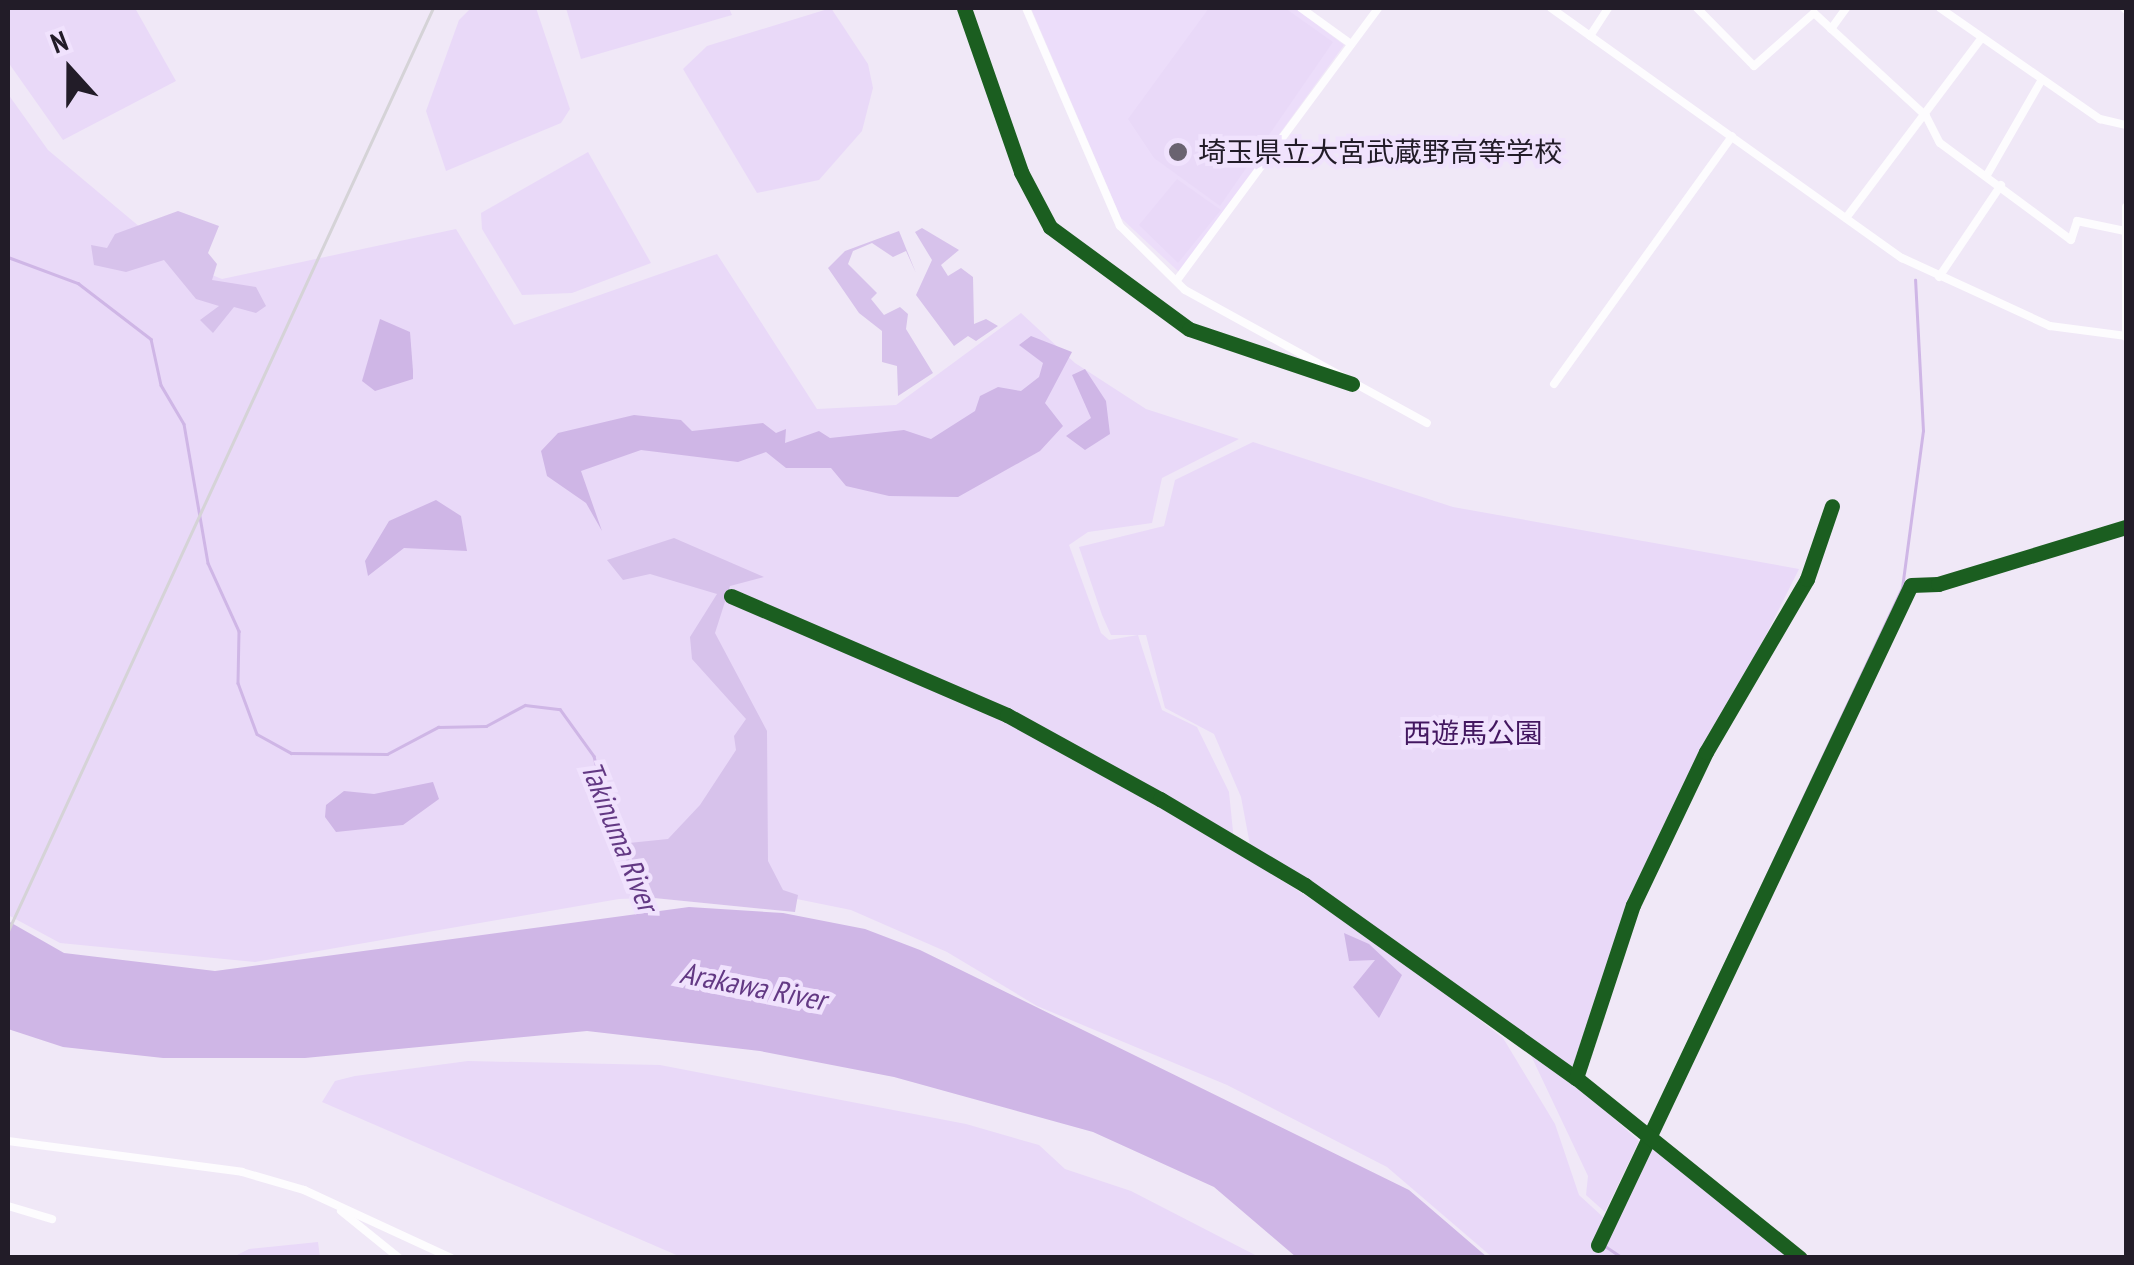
<!DOCTYPE html>
<html>
<head>
<meta charset="utf-8">
<style>
	body { margin:0 }
	#map { position:relative; width:2134px; height:1265px; overflow:hidden; background:#f0e8f7; font-family:"PT Sans Narrow","Noto Sans JP",sans-serif }
	div>[style] { position:absolute }
	[style*='--x'] { left:calc(var(--x)*1px); top:calc(var(--y)*1px); width:calc(var(--w)*1px); rotate:calc(var(--a)*1deg) }
	.built>* { inset:0; background:#ecddfa }
	.green>* { inset:0; background:#e9d9f8 }
	.forest>* { inset:0; background:#d7c2eb }
	.water>* { inset:0; background:#cfb6e6 }
	.stream>* { height:2.5px; margin:-1.25px; padding:0 1.25px; transform-origin:1.25px; border-radius:1.25px; background:#cfb6e6 }
	.minor>* { height:8px; margin:-4px; padding:0 4px; transform-origin:4px; border-radius:4px; background:#fdfcfe }
	.rail>* { height:2.5px; margin:-1.25px; padding:0 1.25px; transform-origin:1.25px; border-radius:1.25px; background:#d5d3d7 }
	.cycleway>* { height:15px; margin:-7.5px; padding:0 7.5px; transform-origin:7.5px; border-radius:7.5px; background:#1b5e20 }
	.dots>* { width:28px; height:28px; translate:-50% -50%; box-sizing:border-box; border:5px solid #f0e2fd; border-radius:50% }
	span { translate:-50% -50%; white-space:nowrap; text-align:center; line-height:1.15; -webkit-text-stroke:9px #f0e2fd; paint-order:stroke }
	.poi-label { font-size:28px; color:#221c28 }
	.left { translate:0 -50%; text-align:left }
	.park-label { font-size:28px; color:#431760 }
	.water-label { font-size:30px; color:#633984; font-style:italic }
	.frame { position:absolute; inset:0; border:10px solid #221c28; pointer-events:none }
	.north { position:absolute; left:20px; top:20px; width:100px; height:100px; -webkit-text-stroke:8px #f0e2fd; paint-order:stroke; rotate:339deg; font-size:28px; font-weight:700; line-height:40px; text-align:center; color:#221c28 }
	.north::after { content:''; display:block; margin:auto; width:35px; height:45px; background:#221c28; clip-path:polygon(50% 0,100% 100%,50% 72%,0 100%) }
</style>
</head>
<body>
<div id="map">
	<div class="built">
		<div style="clip-path:polygon(1031px 8px,1295px 8px,1344px 45px,1179px 272px,1121px 218px)"></div>
	</div>
	<div class="green">
		<div style="clip-path:polygon(8px 8px,135px 8px,176px 81px,63px 140px,8px 62px)"></div>
		<div style="clip-path:polygon(471px 8px,536px 8px,570px 109px,561px 123px,446px 171px,426px 111px,459px 20px)"></div>
		<div style="clip-path:polygon(566px 8px,729px 8px,732px 15px,581px 59px)"></div>
		<div style="clip-path:polygon(831px 8px,868px 64px,873px 88px,862px 131px,819px 180px,757px 193px,683px 69px,707px 46px)"></div>
		<div style="clip-path:polygon(1209px 8px,1285px 8px,1333px 42px,1220px 206px,1154px 158px,1128px 119px)"></div>
		<div style="clip-path:polygon(8px 94px,48px 150px,184px 264px,222px 279px,456px 229px,514px 325px,717px 254px,817px 409px,896px 405px,1021px 313px,1075px 363px,1146px 409px,1239px 439px,1162px 478px,1152px 523px,1088px 532px,1069px 545px,1101px 633px,1109px 640px,1138px 635px,1162px 710px,1197px 727px,1229px 792px,1235px 851px,1373px 938px,1503px 1038px,1555px 1124px,1579px 1195px,1603px 1217px,1615px 1216px,1649px 1145px,1789px 1257px,1492px 1257px,1387px 1167px,1227px 1085px,1037px 1006px,947px 952px,851px 910px,772px 894px,619px 899px,255px 962px,60px 943px,8px 915px)"></div>
		<div style="clip-path:polygon(588px 152px,651px 263px,572px 293px,522px 295px,482px 229px,481px 213px)"></div>
		<div style="clip-path:polygon(1177px 179px,1221px 210px,1178px 263px,1139px 225px)"></div>
		<div style="clip-path:polygon(1253px 442px,1453px 507px,1799px 569px,1631px 904px,1571px 1080px,1639px 1141px,1605px 1212px,1586px 1195px,1588px 1176px,1518px 1028px,1250px 845px,1241px 797px,1214px 734px,1165px 708px,1146px 635px,1111px 635px,1102px 615px,1079px 547px,1164px 526px,1175px 480px)"></div>
		<div style="clip-path:polygon(468px 1061px,660px 1065px,966px 1124px,1039px 1145px,1065px 1169px,1131px 1191px,1259px 1257px,681px 1257px,322px 1102px,335px 1081px,355px 1076px)"></div>
		<div style="clip-path:polygon(318px 1242px,320px 1257px,233px 1257px,249px 1249px)"></div>
	</div>
	<div class="forest">
		<div style="clip-path:polygon(178px 211px,219px 226px,208px 253px,217px 264px,212px 280px,256px 287px,266px 306px,256px 313px,234px 307px,213px 333px,200px 320px,219px 306px,196px 299px,164px 260px,126px 272px,94px 265px,91px 245px,107px 248px,115px 234px)"></div>
		<div style="clip-path:polygon(922px 228px,959px 250px,941px 265px,948px 276px,961px 268px,973px 277px,974px 324px,986px 319px,998px 326px,976px 341px,968px 336px,954px 346px,916px 295px,932px 260px,915px 232px)"></div>
		<div style="clip-path:polygon(899px 231px,916px 273px,906px 251px,893px 257px,872px 243px,853px 251px,848px 264px,877px 293px,871px 299px,884px 315px,900px 307px,908px 314px,906px 329px,933px 373px,898px 396px,897px 366px,882px 362px,882px 331px,859px 313px,828px 268px,845px 251px)"></div>
		<div style="clip-path:polygon(674px 538px,764px 577px,730px 586px,715px 633px,767px 731px,768px 861px,783px 890px,798px 895px,795px 912px,654px 898px,632px 860px,629px 843px,668px 839px,700px 805px,736px 750px,734px 736px,746px 719px,692px 659px,690px 637px,717px 594px,650px 574px,623px 580px,607px 560px)"></div>
	</div>
	<div class="water">
		<div style="clip-path:polygon(380px 319px,410px 332px,413px 371px,413px 379px,375px 391px,362px 381px)"></div>
		<div style="clip-path:polygon(1031px 336px,1072px 352px,1045px 403px,1063px 426px,1040px 451px,958px 497px,889px 496px,846px 486px,831px 468px,786px 468px,766px 452px,738px 462px,641px 450px,581px 471px,602px 531px,586px 503px,547px 476px,541px 451px,558px 433px,634px 415px,681px 420px,692px 431px,763px 423px,776px 433px,786px 429px,785px 443px,819px 431px,830px 438px,904px 430px,931px 439px,975px 411px,980px 396px,998px 387px,1021px 391px,1039px 377px,1043px 363px,1019px 345px)"></div>
		<div style="clip-path:polygon(1085px 369px,1106px 401px,1110px 434px,1085px 450px,1066px 436px,1091px 418px,1072px 375px)"></div>
		<div style="clip-path:polygon(436px 500px,461px 516px,467px 551px,404px 548px,368px 576px,365px 561px,389px 521px)"></div>
		<div style="clip-path:polygon(433px 782px,439px 799px,403px 825px,336px 832px,325px 817px,326px 805px,344px 791px,374px 794px)"></div>
		<div style="clip-path:polygon(689px 907px,783px 913px,865px 929px,920px 950px,1409px 1190px,1487px 1257px,1296px 1257px,1214px 1187px,1093px 1132px,894px 1077px,760px 1051px,587px 1031px,305px 1058px,163px 1058px,63px 1047px,8px 1029px,8px 921px,64px 953px,215px 971px)"></div>
		<div style="clip-path:polygon(1344px 933px,1369px 944px,1402px 975px,1379px 1018px,1353px 987px,1375px 960px,1349px 961px)"></div>
	</div>
	<div class="stream">
		<div style="--x:8;--y:257;--w:75;--a:20.4"></div>
		<div style="--x:78;--y:283;--w:92;--a:37.5"></div>
		<div style="--x:151;--y:339;--w:47;--a:77.7"></div>
		<div style="--x:161;--y:385;--w:45;--a:59.5"></div>
		<div style="--x:184;--y:424;--w:141;--a:80.2"></div>
		<div style="--x:208;--y:563;--w:75;--a:65.5"></div>
		<div style="--x:239;--y:631;--w:52;--a:91.1"></div>
		<div style="--x:238;--y:683;--w:54;--a:69.6"></div>
		<div style="--x:257;--y:734;--w:39;--a:29"></div>
		<div style="--x:291;--y:753;--w:96;--a:0.6"></div>
		<div style="--x:387;--y:754;--w:58;--a:-27.9"></div>
		<div style="--x:438;--y:727;--w:48;--a:-1.2"></div>
		<div style="--x:486;--y:726;--w:44;--a:-28.3"></div>
		<div style="--x:525;--y:705;--w:35;--a:7"></div>
		<div style="--x:560;--y:709;--w:58;--a:54.1"></div>
		<div style="--x:594;--y:756;--w:67;--a:76.2"></div>
		<div style="--x:610;--y:821;--w:100;--a:65.2"></div>
		<div style="--x:1622;--y:1258;--w:32;--a:-146"></div>
		<div style="--x:1595;--y:1240;--w:721;--a:-64.79"></div>
		<div style="--x:1902;--y:588;--w:158;--a:-82.4"></div>
		<div style="--x:1923;--y:431;--w:151;--a:-93"></div>
	</div>
	<div class="minor">
		<div style="--x:1026;--y:8;--w:237;--a:66.7"></div>
		<div style="--x:1120;--y:226;--w:91;--a:44.6"></div>
		<div style="--x:1185;--y:290;--w:276;--a:28.8"></div>
		<div style="--x:1301;--y:8;--w:62;--a:35.8"></div>
		<div style="--x:1551;--y:8;--w:431;--a:35.5"></div>
		<div style="--x:1902;--y:258;--w:163;--a:24.7"></div>
		<div style="--x:2050;--y:326;--w:77;--a:7.5"></div>
		<div style="--x:1697;--y:8;--w:81;--a:45.5"></div>
		<div style="--x:1754;--y:66;--w:80;--a:-41.5"></div>
		<div style="--x:1814;--y:13;--w:152;--a:42.6"></div>
		<div style="--x:1926;--y:116;--w:30;--a:63"></div>
		<div style="--x:1940;--y:143;--w:163;--a:36.5"></div>
		<div style="--x:2071;--y:240;--w:20;--a:-72"></div>
		<div style="--x:2077;--y:221;--w:49;--a:11.8"></div>
		<div style="--x:1940;--y:8;--w:195;--a:34.8"></div>
		<div style="--x:2100;--y:119;--w:27;--a:13"></div>
		<div style="--x:2124;--y:8;--w:3;--a:45"></div>
		<div style="--x:1831;--y:29;--w:26;--a:-54"></div>
		<div style="--x:1590;--y:36;--w:33;--a:-57"></div>
		<div style="--x:1987;--y:175;--w:108;--a:-60.1"></div>
		<div style="--x:2126;--y:207;--w:130;--a:90"></div>
		<div style="--x:1846;--y:218;--w:223;--a:-53"></div>
		<div style="--x:1939;--y:277;--w:111;--a:-56"></div>
		<div style="--x:1177;--y:280;--w:338;--a:-53.5"></div>
		<div style="--x:1554;--y:384;--w:305;--a:-54.3"></div>
		<div style="--x:731;--y:596;--w:301;--a:23.3"></div>
		<div style="--x:1007;--y:715;--w:175;--a:28.8"></div>
		<div style="--x:1160;--y:799;--w:169;--a:30.7"></div>
		<div style="--x:1305;--y:885;--w:333;--a:35.5"></div>
		<div style="--x:8;--y:1141;--w:236;--a:7.5"></div>
		<div style="--x:242;--y:1172;--w:65;--a:16.2"></div>
		<div style="--x:304;--y:1190;--w:162;--a:24.8"></div>
		<div style="--x:8;--y:1206;--w:46;--a:16.5"></div>
		<div style="--x:341;--y:1211;--w:75;--a:39"></div>
		<div style="--x:1598;--y:1245;--w:730;--a:-64.63"></div>
		<div style="--x:1911;--y:585;--w:27;--a:-2"></div>
		<div style="--x:1938;--y:584;--w:196;--a:-16.9"></div>
	</div>
	<div class="rail">
		<div style="--x:8;--y:931;--w:1016;--a:-65.28"></div>
	</div>
	<div class="cycleway">
		<div style="--x:964;--y:8;--w:174;--a:70.8"></div>
		<div style="--x:1021;--y:172;--w:62;--a:62.2"></div>
		<div style="--x:1050;--y:227;--w:172;--a:36.3"></div>
		<div style="--x:1189;--y:329;--w:172;--a:18.6"></div>
		<div style="--x:731;--y:596;--w:301;--a:23.3"></div>
		<div style="--x:1007;--y:715;--w:175;--a:28.8"></div>
		<div style="--x:1160;--y:799;--w:169;--a:30.7"></div>
		<div style="--x:1305;--y:885;--w:333;--a:35.5"></div>
		<div style="--x:1598;--y:1245;--w:730;--a:-64.63"></div>
		<div style="--x:1911;--y:585;--w:27;--a:-2"></div>
		<div style="--x:1938;--y:584;--w:196;--a:-16.9"></div>
		<div style="--x:1800;--y:1258;--w:287;--a:-141.2"></div>
		<div style="--x:1576;--y:1078;--w:182;--a:-71.8"></div>
		<div style="--x:1633;--y:905;--w:170;--a:-64.5"></div>
		<div style="--x:1706;--y:752;--w:200;--a:-59.7"></div>
		<div style="--x:1807;--y:579;--w:77;--a:-71.1"></div>
	</div>
	<div class="dots">
		<div style="left:1178px;top:152px;background:#6a6370"></div>
	</div>
	<div class="poi-label">
		<span class="left" style="left:1198px;top:152px">埼玉県立大宮武蔵野高等学校</span>
	</div>
	<div class="park-label">
		<span style="left:1473px;top:733px">西遊馬公園</span>
	</div>
	<div class="water-label">
		<span style="left:620px;top:836px;rotate:68deg">Takinuma River</span>
		<span style="left:753px;top:986px;rotate:11deg">Arakawa River</span>
	</div>
	<div class="frame"></div>
	<div class="north">N</div>
</div>
</body>
</html>
